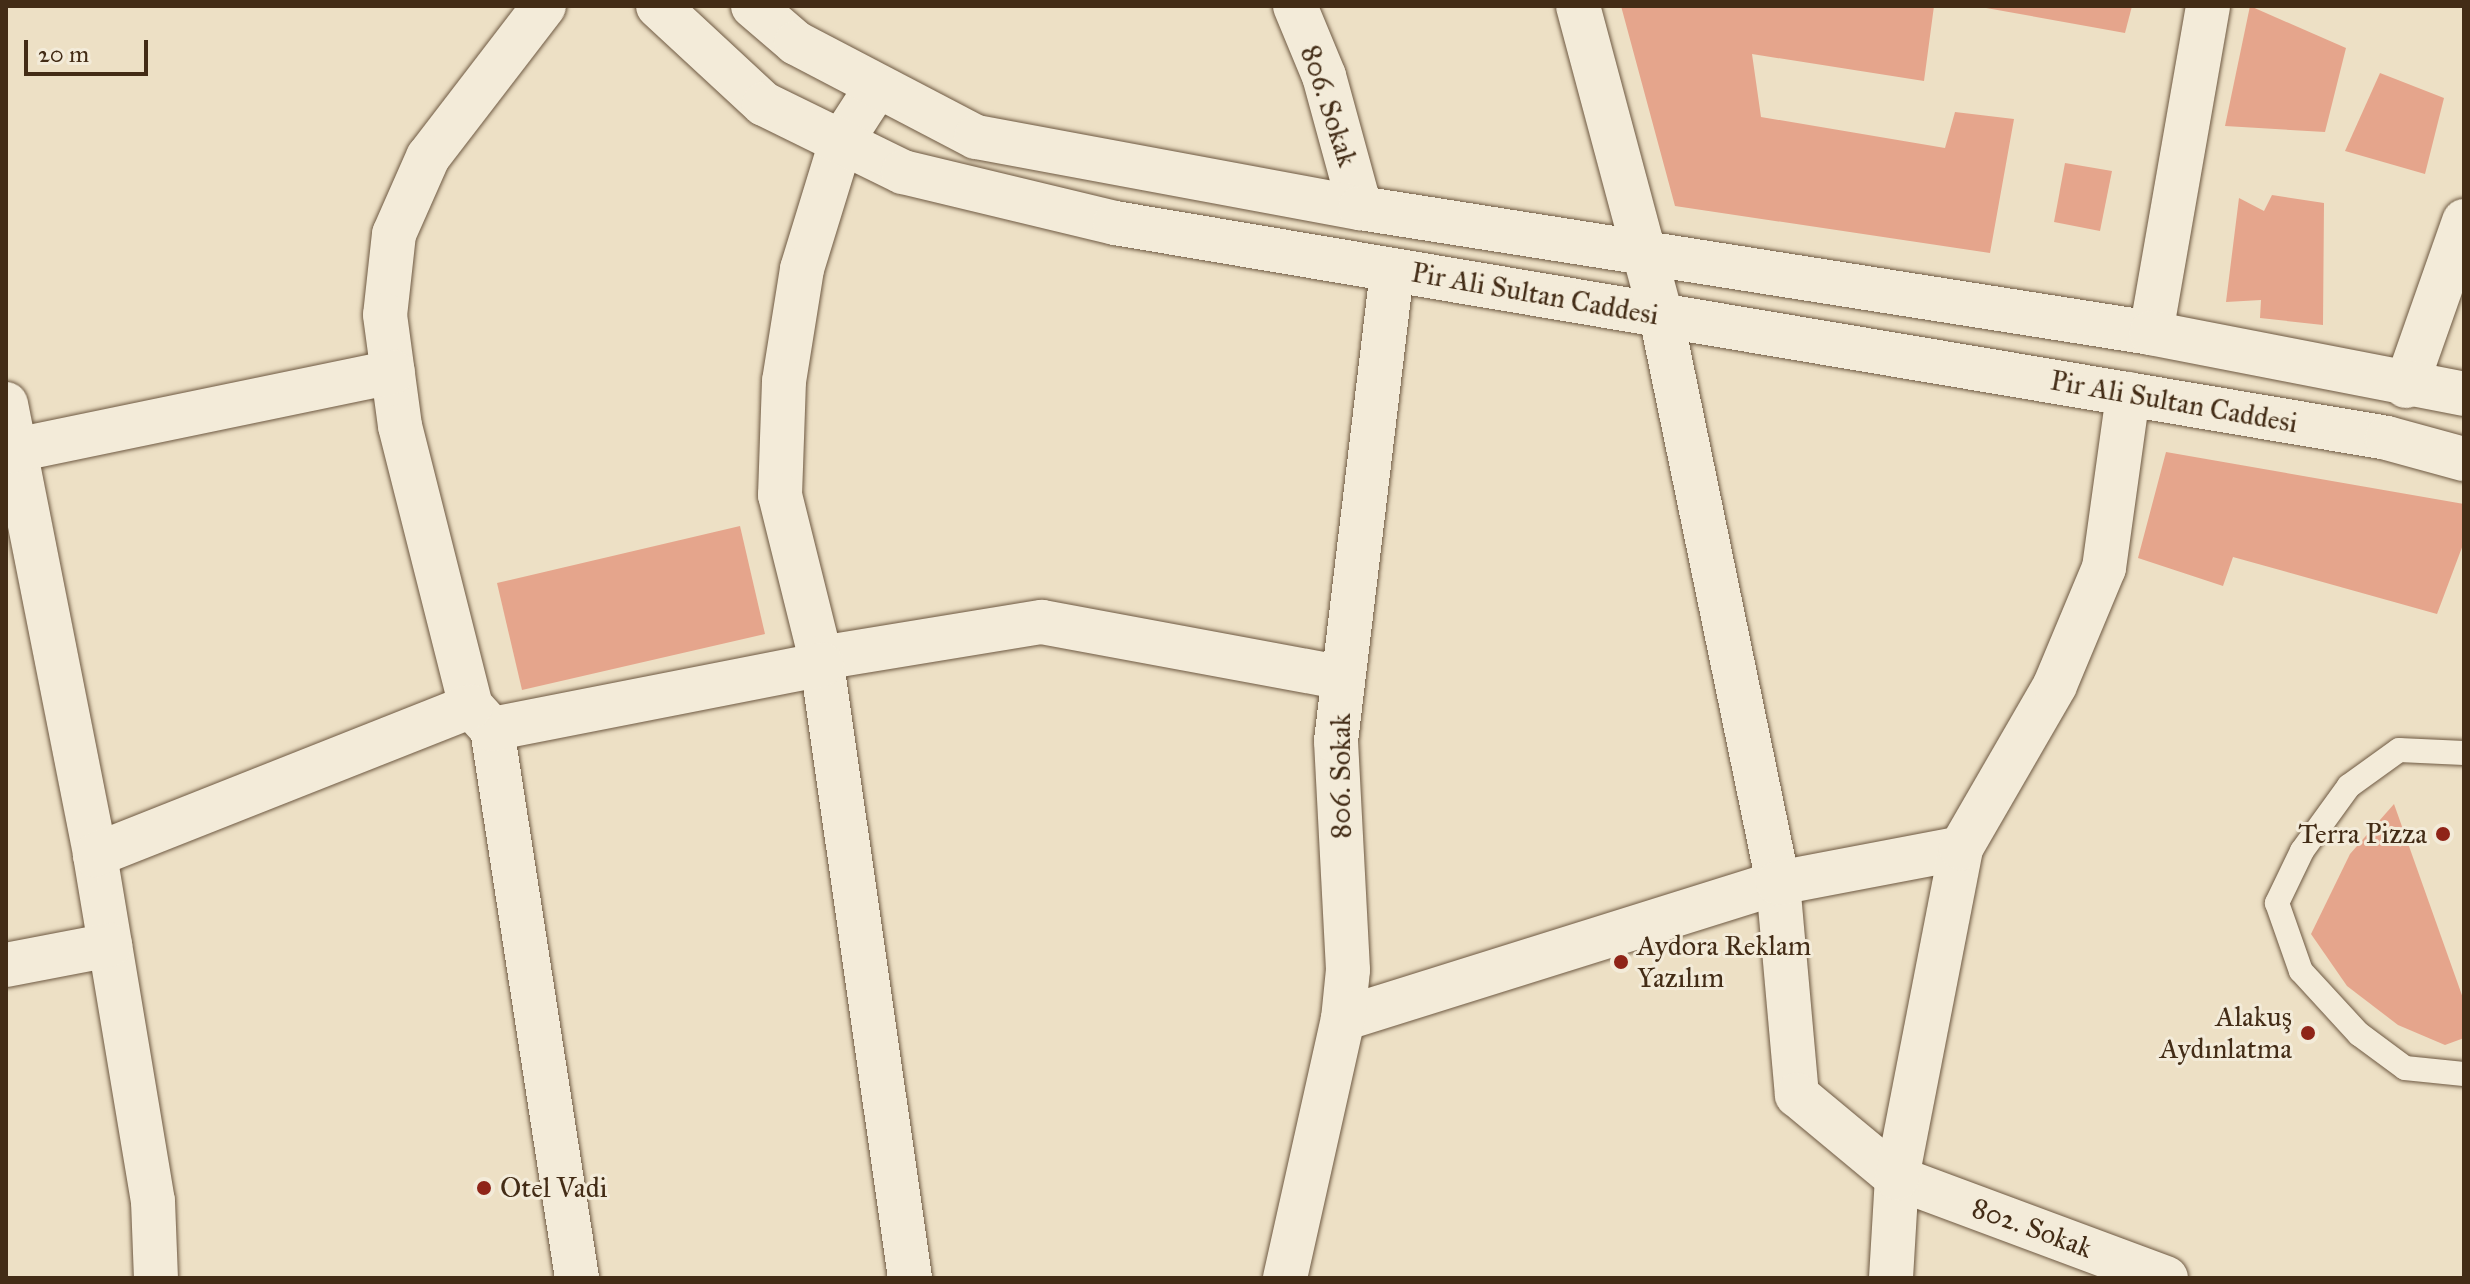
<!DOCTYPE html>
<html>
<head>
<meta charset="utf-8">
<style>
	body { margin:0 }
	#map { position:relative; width:2470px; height:1284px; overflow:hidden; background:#ede0c5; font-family:"IM FELL Great Primer",serif }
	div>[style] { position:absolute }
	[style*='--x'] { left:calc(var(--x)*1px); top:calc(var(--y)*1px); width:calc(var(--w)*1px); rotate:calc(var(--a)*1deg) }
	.building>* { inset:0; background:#e5a58c }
	.roads { filter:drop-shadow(0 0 2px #6e5942) drop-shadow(0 0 2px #6e5942) }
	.service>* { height:24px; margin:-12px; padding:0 12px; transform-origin:12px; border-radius:12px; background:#f3ebd9 }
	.minor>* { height:44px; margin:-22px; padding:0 22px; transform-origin:22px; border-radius:22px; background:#f3ebd9 }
	.secondary>* { height:44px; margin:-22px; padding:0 22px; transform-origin:22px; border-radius:22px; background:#f3ebd9 }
	.dots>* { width:22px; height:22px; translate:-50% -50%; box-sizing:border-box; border:4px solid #f3ebd9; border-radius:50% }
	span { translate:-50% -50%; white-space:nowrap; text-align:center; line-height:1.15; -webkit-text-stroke:6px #f3ebd9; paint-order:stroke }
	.street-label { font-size:28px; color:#432c16 }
	.poi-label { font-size:28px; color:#432c16 }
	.right { translate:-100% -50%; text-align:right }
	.left { translate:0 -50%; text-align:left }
	.frame { position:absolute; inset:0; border:8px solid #432c16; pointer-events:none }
	.scale { position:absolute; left:24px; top:40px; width:124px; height:36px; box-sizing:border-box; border:4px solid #432c16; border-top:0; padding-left:10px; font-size:24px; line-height:28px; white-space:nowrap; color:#432c16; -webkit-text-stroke:6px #f3ebd9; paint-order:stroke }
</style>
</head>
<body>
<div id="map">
	<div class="building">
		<div style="clip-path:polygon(1621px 6px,1934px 6px,1924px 81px,1752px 54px,1761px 117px,1945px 148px,1955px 112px,2014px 119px,1990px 253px,1675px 206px)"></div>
		<div style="clip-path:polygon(1975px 6px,2132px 6px,2125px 33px)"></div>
		<div style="clip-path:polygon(2250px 6px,2346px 48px,2325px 132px,2225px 126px)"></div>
		<div style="clip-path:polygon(2380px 73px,2444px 98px,2425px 174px,2345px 151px)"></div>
		<div style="clip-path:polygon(2065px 163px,2112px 171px,2100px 231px,2054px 222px)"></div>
		<div style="clip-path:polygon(2272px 195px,2324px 203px,2323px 325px,2260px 318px,2261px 300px,2226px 302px,2239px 198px,2264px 211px)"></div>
		<div style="clip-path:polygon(2166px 452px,2464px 504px,2464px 542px,2437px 614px,2233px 557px,2223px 586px,2138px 558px)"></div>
		<div style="clip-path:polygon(740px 526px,765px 634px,522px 690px,497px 583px)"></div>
		<div style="clip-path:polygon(2394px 804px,2464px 1001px,2464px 1038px,2445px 1045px,2398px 1025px,2347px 986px,2311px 934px,2350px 854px)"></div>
	</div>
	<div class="roads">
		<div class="service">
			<div style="--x:2464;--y:753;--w:65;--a:-177.4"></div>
			<div style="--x:2399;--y:750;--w:62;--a:144.2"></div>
			<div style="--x:2349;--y:786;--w:80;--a:125.9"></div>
			<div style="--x:2302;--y:851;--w:58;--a:115.7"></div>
			<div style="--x:2277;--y:903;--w:72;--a:70.6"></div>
			<div style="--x:2301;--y:971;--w:86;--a:47.4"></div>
			<div style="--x:2359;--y:1034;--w:57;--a:36.5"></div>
			<div style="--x:2405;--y:1068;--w:59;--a:5.8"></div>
		</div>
		<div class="minor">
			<div style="--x:544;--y:6;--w:190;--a:127.5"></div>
			<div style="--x:428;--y:157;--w:84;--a:113.8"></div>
			<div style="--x:394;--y:234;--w:81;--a:96.3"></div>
			<div style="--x:385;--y:315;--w:112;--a:82.3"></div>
			<div style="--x:400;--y:426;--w:289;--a:75.8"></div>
			<div style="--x:471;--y:706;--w:31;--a:48"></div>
			<div style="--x:492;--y:729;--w:556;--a:81.2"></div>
			<div style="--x:1295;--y:6;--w:76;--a:67.5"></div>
			<div style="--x:1324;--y:76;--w:137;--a:74.7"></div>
			<div style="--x:1578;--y:6;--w:321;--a:75"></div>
			<div style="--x:1661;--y:316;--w:579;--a:78.34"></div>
			<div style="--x:1778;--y:883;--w:213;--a:84.9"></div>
			<div style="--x:1797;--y:1095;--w:130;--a:39.7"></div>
			<div style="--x:1897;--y:1178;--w:287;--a:20.4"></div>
			<div style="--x:876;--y:88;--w:64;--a:122.9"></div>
			<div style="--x:841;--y:142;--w:133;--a:107.1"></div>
			<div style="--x:802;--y:269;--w:113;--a:99.1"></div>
			<div style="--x:784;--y:381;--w:114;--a:92"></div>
			<div style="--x:780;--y:495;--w:174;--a:76"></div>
			<div style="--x:822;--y:664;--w:620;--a:81.84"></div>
			<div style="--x:2151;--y:333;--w:332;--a:-80.1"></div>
			<div style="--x:2406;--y:386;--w:175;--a:-70.6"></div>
			<div style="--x:6;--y:404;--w:460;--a:78.8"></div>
			<div style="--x:95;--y:855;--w:351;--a:80.5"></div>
			<div style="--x:153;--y:1201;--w:77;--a:87.8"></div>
			<div style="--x:6;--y:452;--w:395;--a:-11.7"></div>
			<div style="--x:821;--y:658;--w:224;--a:-9.3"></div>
			<div style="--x:1042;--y:622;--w:306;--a:10.5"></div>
			<div style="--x:492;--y:729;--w:336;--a:-11.1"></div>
			<div style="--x:95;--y:855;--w:404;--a:-21.6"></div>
			<div style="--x:6;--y:965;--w:106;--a:-10.9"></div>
			<div style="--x:1343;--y:1019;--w:456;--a:-17.4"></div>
			<div style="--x:1778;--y:883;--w:186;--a:-10.8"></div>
			<div style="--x:1285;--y:1278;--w:265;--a:-77.4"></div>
			<div style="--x:1343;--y:1019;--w:49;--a:-84.2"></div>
			<div style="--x:1348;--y:970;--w:229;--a:-93"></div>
			<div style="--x:1336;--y:741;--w:474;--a:-83.2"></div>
			<div style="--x:1891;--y:1278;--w:100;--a:-86.6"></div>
			<div style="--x:1897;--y:1178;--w:336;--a:-79"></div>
			<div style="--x:1961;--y:848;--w:188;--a:-60"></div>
			<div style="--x:2055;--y:685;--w:127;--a:-67.3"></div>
			<div style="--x:2104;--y:568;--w:176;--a:-82.1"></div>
		</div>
		<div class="secondary">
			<div style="--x:658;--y:6;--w:144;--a:42.8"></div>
			<div style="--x:764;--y:104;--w:155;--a:26.1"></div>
			<div style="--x:903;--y:172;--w:218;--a:13.5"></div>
			<div style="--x:1115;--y:223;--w:1290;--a:9.59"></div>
			<div style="--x:2387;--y:438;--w:80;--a:15.3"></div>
			<div style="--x:753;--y:6;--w:57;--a:40.7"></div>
			<div style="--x:796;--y:43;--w:203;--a:27.6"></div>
			<div style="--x:976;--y:137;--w:391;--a:10.5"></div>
			<div style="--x:1360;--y:208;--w:801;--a:8.98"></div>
			<div style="--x:2151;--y:333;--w:319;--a:11"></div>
		</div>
	</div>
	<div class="dots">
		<div style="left:2443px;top:834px;background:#8f2418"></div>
		<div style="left:1621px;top:962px;background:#8f2418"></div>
		<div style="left:2308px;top:1033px;background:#8f2418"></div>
		<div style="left:484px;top:1188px;background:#8f2418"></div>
	</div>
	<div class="street-label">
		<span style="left:1329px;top:106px;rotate:72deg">806. Sokak</span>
		<span style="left:1535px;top:294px;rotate:10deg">Pir Ali Sultan Caddesi</span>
		<span style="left:2174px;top:402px;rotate:10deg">Pir Ali Sultan Caddesi</span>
		<span style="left:1341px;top:776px;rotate:-90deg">806. Sokak</span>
		<span style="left:2032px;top:1228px;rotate:20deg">802. Sokak</span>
	</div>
	<div class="poi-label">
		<span class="right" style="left:2427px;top:834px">Terra Pizza</span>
		<span class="left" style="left:1637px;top:962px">Aydora Reklam<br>Yazılım</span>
		<span class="right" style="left:2292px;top:1033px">Alakuş<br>Aydınlatma</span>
		<span class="left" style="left:500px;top:1188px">Otel Vadi</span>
	</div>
	<div class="frame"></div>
	<div class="scale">20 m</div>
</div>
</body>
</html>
